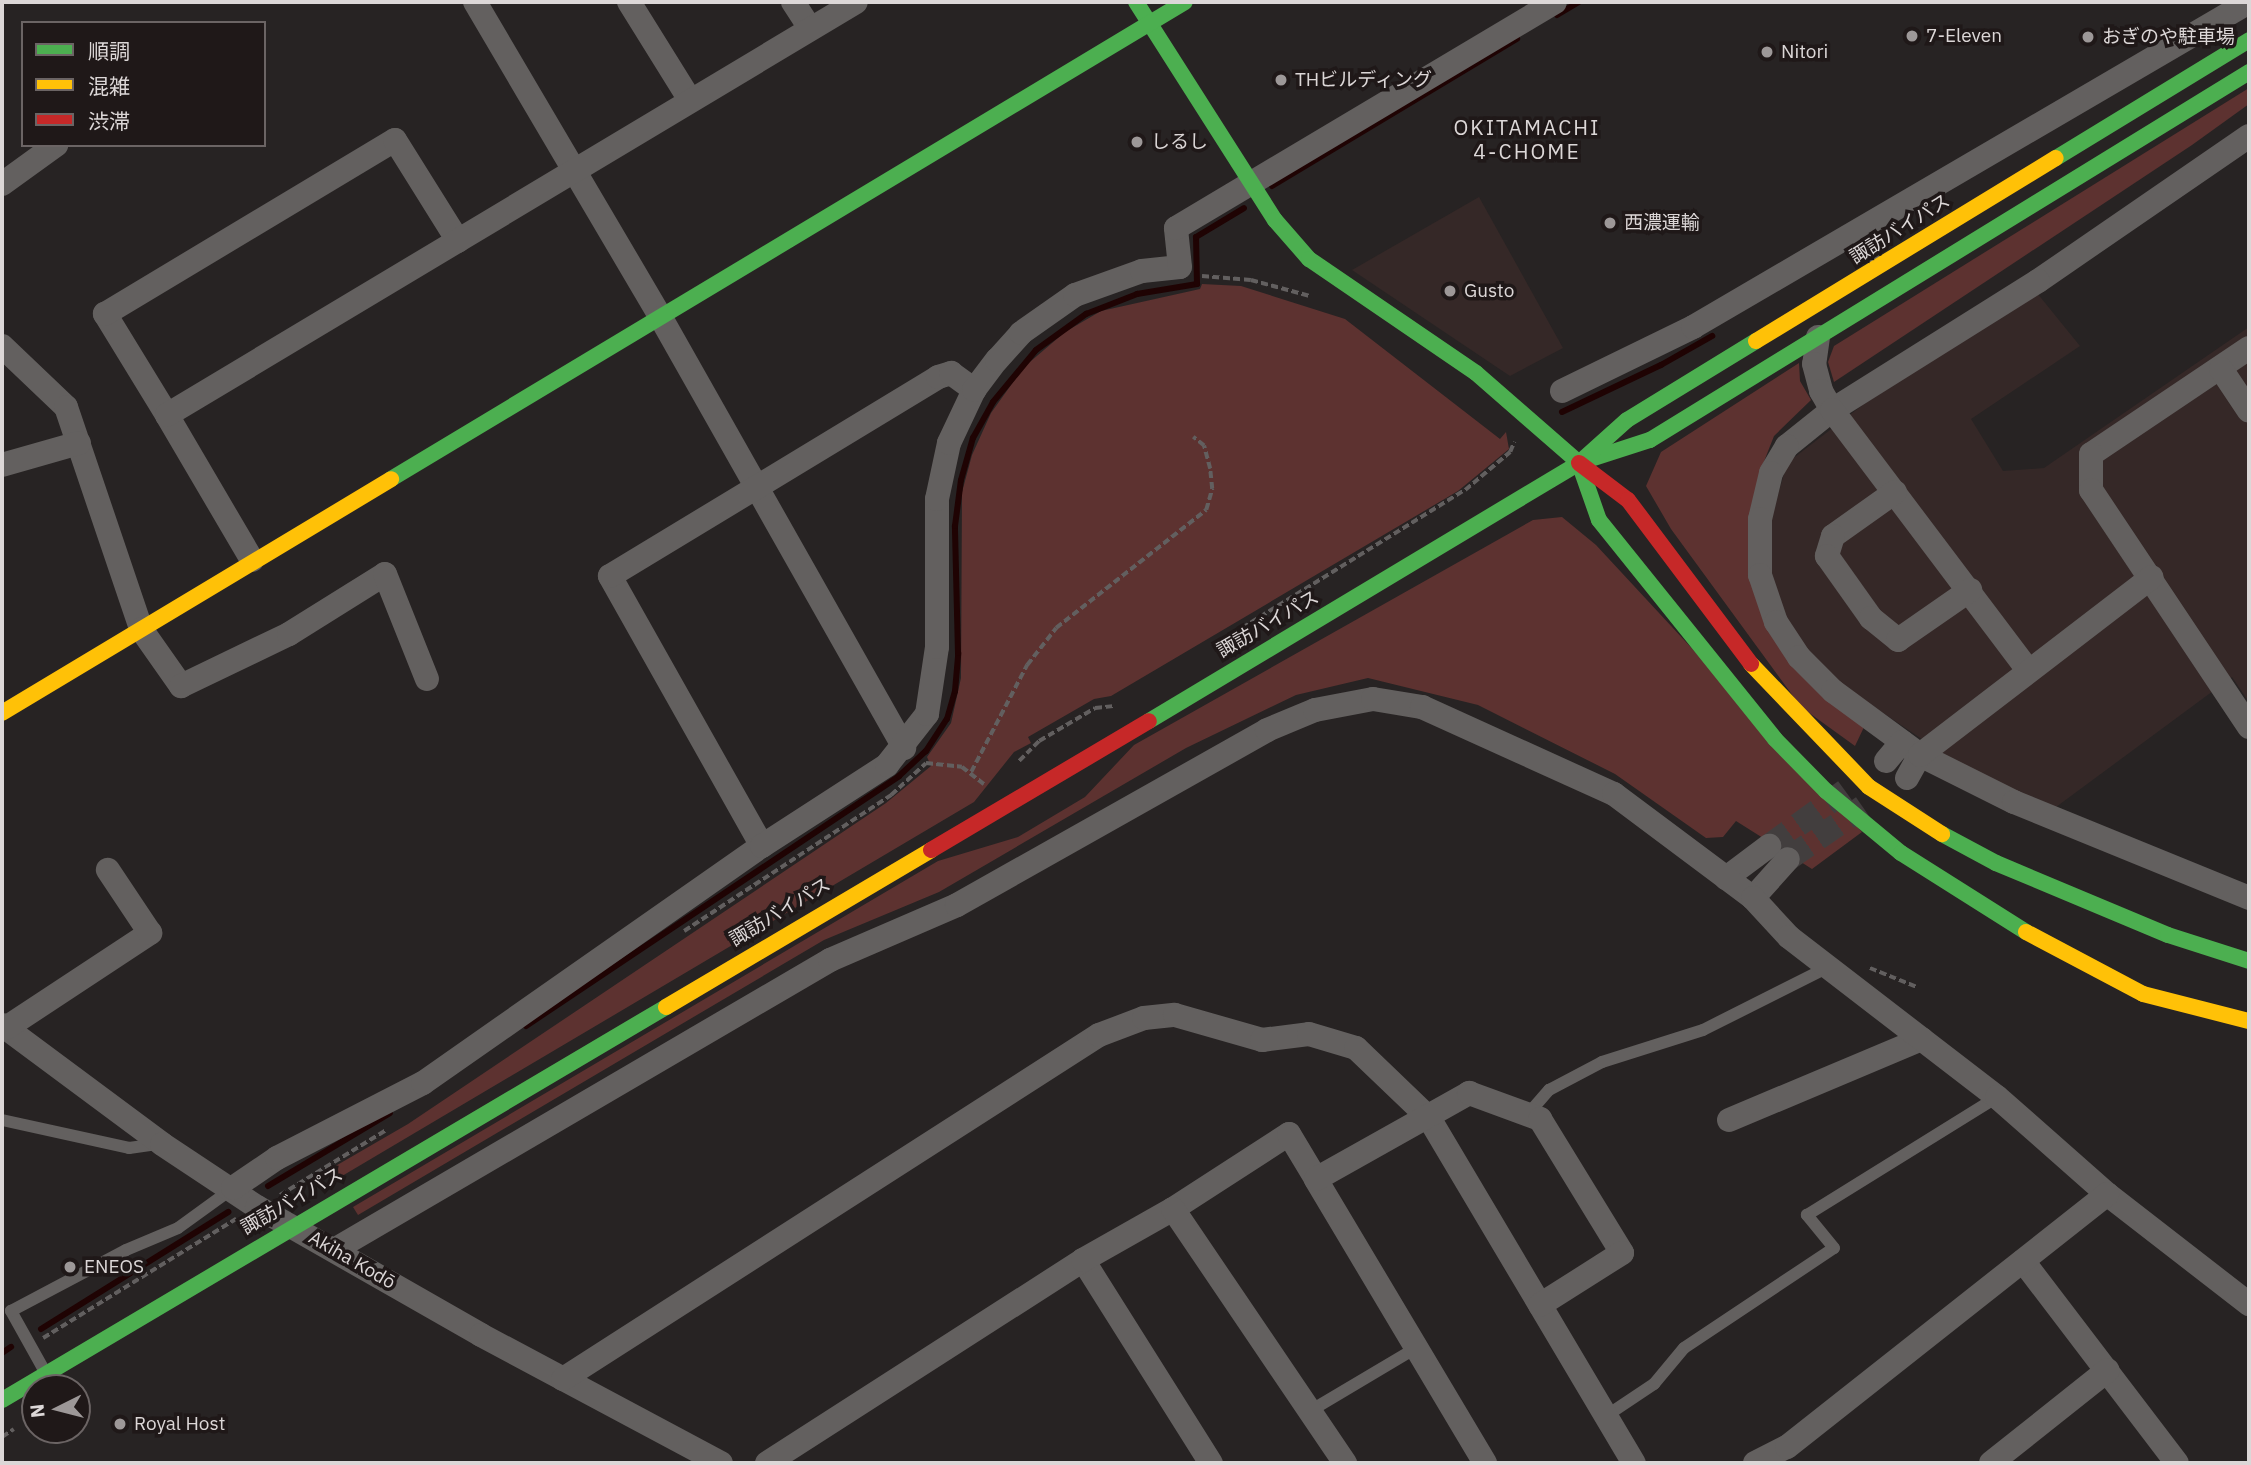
<!DOCTYPE html>
<html>
<head>
<meta charset="utf-8">
<style>
	body { margin:0 }
	#map { position:relative; width:2251px; height:1465px; overflow:hidden; background:#272323; font-family:"IBM Plex Sans","Noto Sans JP",sans-serif }
	div>[style] { position:absolute }
	[style*='--x'] { left:calc(var(--x)*1px); top:calc(var(--y)*1px); width:calc(var(--w)*1px); rotate:calc(var(--a)*1deg) }
	.built>* { inset:0; background:#352827 }
	.green>* { inset:0; background:#5d3230 }
	.stream>* { height:6px; margin:-3px; padding:0 3px; transform-origin:3px; border-radius:3px; background:#1f0303 }
	.street-tunnel>* { height:24px; margin-top:-12px; transform-origin:0; background:repeating-linear-gradient(90deg,#423e3e 0 24px,transparent 0 36px) }
	.path>* { height:3.5px; margin-top:-1.75px; transform-origin:0; background:repeating-linear-gradient(90deg,#625f5f 0 7px,transparent 0 10.5px) }
	.lane>* { height:12px; margin:-6px; padding:0 6px; transform-origin:6px; border-radius:6px; background:#63605f }
	.street>* { height:24px; margin:-12px; padding:0 12px; transform-origin:12px; border-radius:12px; background:#63605f }
	.fast>* { height:16px; margin:-8px; padding:0 8px; transform-origin:8px; border-radius:8px; background:#4caf50 }
	.slow>* { height:16px; margin:-8px; padding:0 8px; transform-origin:8px; border-radius:8px; background:#ffc107 }
	.jam>* { height:16px; margin:-8px; padding:0 8px; transform-origin:8px; border-radius:8px; background:#c62828 }
	.dots>* { width:19px; height:19px; translate:-50% -50%; box-sizing:border-box; border:4px solid #1f1818; border-radius:50% }
	span { translate:-50% -50%; white-space:nowrap; text-align:center; line-height:1.15; -webkit-text-stroke:7px #1f1818; paint-order:stroke }
	.poi-label { font-size:19px; color:#dcd7d7 }
	.left { translate:0 -50%; text-align:left }
	.street-label { font-size:19px; color:#dcd7d7 }
	.neighbourhood-label { font-size:21px; color:#dcd7d7; letter-spacing:2px }
	.frame { position:absolute; inset:0; border:4px solid #dcd7d7; pointer-events:none }
	.legend { position:absolute; left:21px; top:21px; width:245px; height:126px; box-sizing:border-box; background:#1f1818; border:2px solid #6b6464; margin:0; padding:9px 12px; list-style:none; font-size:21px; color:#dcd7d7 }
	.legend li { display:flex; align-items:center; gap:14px; height:35px }
	.legend b { width:35px; border:2px solid #6b6464 }
	.north { position:absolute; left:21px; top:1374px; width:70px; height:70px; box-sizing:border-box; background:#1f1818; border:2px solid #6b6464; border-radius:50%; rotate:264deg; font-size:19px; font-weight:700; line-height:28px; text-align:center; color:#dcd7d7 }
	.north::after { content:''; display:block; margin:auto; width:24px; height:32px; background:#9d9898; clip-path:polygon(50% 0,100% 100%,50% 72%,0 100%) }
</style>
</head>
<body>
<div id="map">
	<div class="built">
		<div style="clip-path:polygon(1479px 197px,1563px 348px,1510px 376px,1352px 270px)"></div>
		<div style="clip-path:polygon(2037px 293px,2080px 346px,1971px 419px,2003px 471px,2044px 468px,2249px 327px,2249px 702px,2232px 677px,2052px 810px,1950px 758px,1840px 684px,1809px 654px,1787px 624px,1772px 577px,1769px 527px,1787px 463px,1864px 404px)"></div>
	</div>
	<div class="green">
		<div style="clip-path:polygon(2249px 88px,2249px 104px,2192px 145px,1834px 382px,1828px 362px,1834px 346px)"></div>
		<div style="clip-path:polygon(1202px 284px,1241px 286px,1345px 319px,1500px 439px,1506px 432px,1509px 449px,1458px 491px,1111px 696px,1094px 699px,1028px 737px,1031px 743px,1014px 752px,974px 802px,337px 1179px,332px 1168px,408px 1124px,886px 803px,931px 766px,927px 757px,951px 723px,961px 678px,962px 492px,972px 455px,991px 413px,1024px 367px,1065px 332px,1101px 311px,1200px 289px)"></div>
		<div style="clip-path:polygon(1799px 363px,1800px 381px,1811px 400px,1774px 436px,1763px 464px,1754px 583px,1865px 725px,1855px 746px,1801px 707px,1671px 529px,1646px 486px,1661px 452px)"></div>
		<div style="clip-path:polygon(1562px 517px,1596px 545px,1862px 832px,1812px 869px,1736px 821px,1723px 837px,1706px 838px,1615px 774px,1478px 705px,1368px 678px,1296px 695px,1186px 748px,939px 892px,824px 940px,358px 1215px,353px 1207px,938px 861px,1018px 837px,1085px 797px,1134px 745px,1533px 520px)"></div>
	</div>
	<div class="stream">
		<div style="--x:1557;--y:15;--w:26;--a:-31"></div>
		<div style="--x:1272;--y:186;--w:286;--a:-31"></div>
		<div style="--x:1562;--y:412;--w:110;--a:-25.4"></div>
		<div style="--x:1661;--y:365;--w:59;--a:-29.6"></div>
		<div style="--x:526;--y:1026;--w:449;--a:-33.8"></div>
		<div style="--x:899;--y:776;--w:37;--a:-43"></div>
		<div style="--x:926;--y:751;--w:38;--a:-57"></div>
		<div style="--x:947;--y:719;--w:29;--a:-74"></div>
		<div style="--x:955;--y:691;--w:38;--a:-85"></div>
		<div style="--x:958;--y:653;--w:127;--a:-91.4"></div>
		<div style="--x:955;--y:526;--w:46;--a:-82.6"></div>
		<div style="--x:961;--y:480;--w:44;--a:-74.1"></div>
		<div style="--x:973;--y:438;--w:41;--a:-60.9"></div>
		<div style="--x:993;--y:402;--w:67;--a:-50.4"></div>
		<div style="--x:1036;--y:350;--w:62;--a:-35.8"></div>
		<div style="--x:1086;--y:314;--w:55;--a:-21.4"></div>
		<div style="--x:1137;--y:294;--w:61;--a:-9.5"></div>
		<div style="--x:1197;--y:284;--w:47;--a:-91.2"></div>
		<div style="--x:1196;--y:237;--w:56;--a:-31.1"></div>
		<div style="--x:268;--y:1186;--w:142;--a:-30.9"></div>
		<div style="--x:41;--y:1329;--w:221;--a:-32"></div>
		<div style="--x:2;--y:1353;--w:11;--a:-34"></div>
	</div>
	<div class="street-tunnel">
		<div style="--x:1769;--y:846;--w:94;--a:-35.9"></div>
		<div style="--x:1788;--y:859;--w:91;--a:-34.7"></div>
	</div>
	<div class="path">
		<div style="--x:1202;--y:276;--w:49;--a:4.7"></div>
		<div style="--x:1251;--y:280;--w:61;--a:15.2"></div>
		<div style="--x:1242;--y:628;--w:262;--a:-31.8"></div>
		<div style="--x:1465;--y:490;--w:59;--a:-40.2"></div>
		<div style="--x:1510;--y:452;--w:11;--a:-68"></div>
		<div style="--x:1019;--y:761;--w:28;--a:-45"></div>
		<div style="--x:1039;--y:741;--w:65;--a:-30.5"></div>
		<div style="--x:1095;--y:708;--w:18;--a:-6"></div>
		<div style="--x:926;--y:763;--w:36;--a:6"></div>
		<div style="--x:962;--y:767;--w:28;--a:38"></div>
		<div style="--x:971;--y:772;--w:121;--a:-62.4"></div>
		<div style="--x:1027;--y:665;--w:47;--a:-51.9"></div>
		<div style="--x:1056;--y:628;--w:191;--a:-38.2"></div>
		<div style="--x:1206;--y:510;--w:22;--a:-74"></div>
		<div style="--x:1212;--y:489;--w:20;--a:-96"></div>
		<div style="--x:1210;--y:469;--w:24;--a:-105"></div>
		<div style="--x:1204;--y:446;--w:14;--a:-141"></div>
		<div style="--x:684;--y:931;--w:248;--a:-33.3"></div>
		<div style="--x:891;--y:795;--w:47;--a:-42.4"></div>
		<div style="--x:1870;--y:968;--w:51;--a:22"></div>
		<div style="--x:280;--y:1195;--w:124;--a:-31.5"></div>
		<div style="--x:43;--y:1338;--w:227;--a:-31.7"></div>
		<div style="--x:2;--y:1437;--w:14;--a:-34"></div>
	</div>
	<div class="lane">
		<div style="--x:1856;--y:228;--w:42;--a:59.7"></div>
		<div style="--x:1528;--y:1114;--w:32;--a:-49"></div>
		<div style="--x:1549;--y:1090;--w:60;--a:-27.8"></div>
		<div style="--x:1602;--y:1062;--w:106;--a:-17.6"></div>
		<div style="--x:1703;--y:1030;--w:140;--a:-26.7"></div>
		<div style="--x:2;--y:1120;--w:130;--a:12.4"></div>
		<div style="--x:129;--y:1148;--w:30;--a:-8"></div>
		<div style="--x:44;--y:1370;--w:68;--a:-119.2"></div>
		<div style="--x:11;--y:1311;--w:130;--a:-27.9"></div>
		<div style="--x:126;--y:1250;--w:56;--a:-22.9"></div>
		<div style="--x:178;--y:1228;--w:68;--a:-36"></div>
		<div style="--x:1310;--y:1411;--w:123;--a:-30.7"></div>
		<div style="--x:1606;--y:1416;--w:58;--a:-33.7"></div>
		<div style="--x:1654;--y:1384;--w:47;--a:-50.2"></div>
		<div style="--x:1684;--y:1348;--w:180;--a:-33.7"></div>
		<div style="--x:1834;--y:1248;--w:43;--a:-129.3"></div>
		<div style="--x:1807;--y:1215;--w:224;--a:-31.8"></div>
	</div>
	<div class="street">
		<div style="--x:475;--y:2;--w:367;--a:59.5"></div>
		<div style="--x:661;--y:318;--w:494;--a:60.5"></div>
		<div style="--x:629;--y:2;--w:115;--a:58.1"></div>
		<div style="--x:793;--y:2;--w:31;--a:57"></div>
		<div style="--x:2249;--y:136;--w:256;--a:145.5"></div>
		<div style="--x:2038;--y:281;--w:243;--a:147.9"></div>
		<div style="--x:1832;--y:410;--w:58;--a:141.3"></div>
		<div style="--x:1787;--y:446;--w:31;--a:121"></div>
		<div style="--x:1771;--y:473;--w:47;--a:103.4"></div>
		<div style="--x:1760;--y:519;--w:56;--a:90"></div>
		<div style="--x:1760;--y:575;--w:50;--a:71.2"></div>
		<div style="--x:1776;--y:622;--w:42;--a:56.7"></div>
		<div style="--x:1799;--y:657;--w:48;--a:45"></div>
		<div style="--x:1833;--y:691;--w:108;--a:36.3"></div>
		<div style="--x:1920;--y:755;--w:105;--a:26.6"></div>
		<div style="--x:2014;--y:802;--w:254;--a:22.2"></div>
		<div style="--x:2;--y:184;--w:67;--a:-35.8"></div>
		<div style="--x:1818;--y:337;--w:27;--a:98"></div>
		<div style="--x:1814;--y:364;--w:28;--a:75"></div>
		<div style="--x:1821;--y:391;--w:22;--a:60"></div>
		<div style="--x:1832;--y:410;--w:324;--a:53"></div>
		<div style="--x:2;--y:346;--w:88;--a:43.6"></div>
		<div style="--x:66;--y:407;--w:234;--a:71.3"></div>
		<div style="--x:141;--y:629;--w:70;--a:54.9"></div>
		<div style="--x:181;--y:686;--w:120;--a:-25.7"></div>
		<div style="--x:289;--y:634;--w:113;--a:-32"></div>
		<div style="--x:385;--y:574;--w:113;--a:68.2"></div>
		<div style="--x:2249;--y:348;--w:190;--a:146.1"></div>
		<div style="--x:2091;--y:454;--w:36;--a:90"></div>
		<div style="--x:2091;--y:490;--w:285;--a:56.3"></div>
		<div style="--x:2221;--y:369;--w:50;--a:56.3"></div>
		<div style="--x:1562;--y:391;--w:146;--a:-26"></div>
		<div style="--x:1693;--y:327;--w:644;--a:-30.31"></div>
		<div style="--x:167;--y:415;--w:119;--a:-121.5"></div>
		<div style="--x:105;--y:314;--w:338;--a:-31"></div>
		<div style="--x:395;--y:140;--w:119;--a:58"></div>
		<div style="--x:2;--y:465;--w:80;--a:-15.9"></div>
		<div style="--x:1895;--y:492;--w:76;--a:144.6"></div>
		<div style="--x:1833;--y:536;--w:21;--a:107"></div>
		<div style="--x:1827;--y:556;--w:76;--a:54.6"></div>
		<div style="--x:1871;--y:618;--w:35;--a:39"></div>
		<div style="--x:1898;--y:640;--w:88;--a:-34.8"></div>
		<div style="--x:252;--y:560;--w:168;--a:-120.4"></div>
		<div style="--x:167;--y:415;--w:803;--a:-30.94"></div>
		<div style="--x:1886;--y:761;--w:25;--a:-50"></div>
		<div style="--x:1907;--y:778;--w:26;--a:-61"></div>
		<div style="--x:1920;--y:755;--w:292;--a:-37.5"></div>
		<div style="--x:762;--y:846;--w:310;--a:-119.4"></div>
		<div style="--x:610;--y:576;--w:384;--a:-31.2"></div>
		<div style="--x:938;--y:377;--w:14;--a:-17"></div>
		<div style="--x:951;--y:373;--w:29;--a:36"></div>
		<div style="--x:1726;--y:878;--w:54;--a:-36.7"></div>
		<div style="--x:1753;--y:898;--w:52;--a:-48.1"></div>
		<div style="--x:2;--y:1025;--w:199;--a:36.6"></div>
		<div style="--x:162;--y:1144;--w:114;--a:33.6"></div>
		<div style="--x:257;--y:1207;--w:258;--a:29.7"></div>
		<div style="--x:481;--y:1335;--w:272;--a:28.1"></div>
		<div style="--x:6;--y:1028;--w:173;--a:-33.4"></div>
		<div style="--x:150;--y:933;--w:76;--a:-123.7"></div>
		<div style="--x:1729;--y:1120;--w:209;--a:-22.8"></div>
		<div style="--x:233;--y:1188;--w:53;--a:-34.3"></div>
		<div style="--x:277;--y:1158;--w:164;--a:-27.2"></div>
		<div style="--x:423;--y:1083;--w:414;--a:-35"></div>
		<div style="--x:762;--y:846;--w:149;--a:-32.9"></div>
		<div style="--x:887;--y:765;--w:65;--a:-51.9"></div>
		<div style="--x:927;--y:714;--w:68;--a:-81.5"></div>
		<div style="--x:937;--y:647;--w:148;--a:-90"></div>
		<div style="--x:937;--y:499;--w:57;--a:-77.9"></div>
		<div style="--x:949;--y:443;--w:59;--a:-64.7"></div>
		<div style="--x:974;--y:390;--w:38;--a:-53"></div>
		<div style="--x:997;--y:360;--w:36;--a:-48"></div>
		<div style="--x:1021;--y:333;--w:66;--a:-35.1"></div>
		<div style="--x:1075;--y:295;--w:71;--a:-19.7"></div>
		<div style="--x:1142;--y:271;--w:38;--a:-6"></div>
		<div style="--x:1180;--y:267;--w:39;--a:-96"></div>
		<div style="--x:1176;--y:228;--w:441;--a:-30.8"></div>
		<div style="--x:1173;--y:1209;--w:138;--a:-32.9"></div>
		<div style="--x:1289;--y:1134;--w:52;--a:59"></div>
		<div style="--x:334;--y:1250;--w:575;--a:-30.31"></div>
		<div style="--x:830;--y:960;--w:138;--a:-23.4"></div>
		<div style="--x:957;--y:905;--w:356;--a:-29.4"></div>
		<div style="--x:1267;--y:730;--w:52;--a:-22.6"></div>
		<div style="--x:1315;--y:710;--w:59;--a:-10.7"></div>
		<div style="--x:1373;--y:699;--w:50;--a:9.3"></div>
		<div style="--x:1422;--y:707;--w:211;--a:24.4"></div>
		<div style="--x:1614;--y:794;--w:174;--a:36.8"></div>
		<div style="--x:1753;--y:898;--w:53;--a:47.3"></div>
		<div style="--x:1789;--y:937;--w:262;--a:37.6"></div>
		<div style="--x:1997;--y:1097;--w:147;--a:41.4"></div>
		<div style="--x:2107;--y:1194;--w:180;--a:37.8"></div>
		<div style="--x:1083;--y:1260;--w:240;--a:57.8"></div>
		<div style="--x:2023;--y:1261;--w:254;--a:52.7"></div>
		<div style="--x:563;--y:1379;--w:637;--a:-32.69"></div>
		<div style="--x:1099;--y:1035;--w:48;--a:-20.7"></div>
		<div style="--x:1144;--y:1018;--w:31;--a:-6"></div>
		<div style="--x:1175;--y:1015;--w:91;--a:16"></div>
		<div style="--x:1262;--y:1040;--w:47;--a:-7.3"></div>
		<div style="--x:1309;--y:1034;--w:49;--a:16.6"></div>
		<div style="--x:1356;--y:1048;--w:101;--a:43.8"></div>
		<div style="--x:1429;--y:1118;--w:401;--a:59.3"></div>
		<div style="--x:767;--y:1463;--w:376;--a:-32.7"></div>
		<div style="--x:1083;--y:1260;--w:103;--a:-29.5"></div>
		<div style="--x:1173;--y:1209;--w:307;--a:55.9"></div>
		<div style="--x:1485;--y:1463;--w:330;--a:-120.8"></div>
		<div style="--x:1316;--y:1179;--w:176;--a:-29.3"></div>
		<div style="--x:1469;--y:1093;--w:76;--a:20.1"></div>
		<div style="--x:1540;--y:1119;--w:157;--a:58.5"></div>
		<div style="--x:1622;--y:1253;--w:97;--a:147.6"></div>
		<div style="--x:1755;--y:1463;--w:36;--a:-27"></div>
		<div style="--x:1787;--y:1447;--w:408;--a:-38.3"></div>
		<div style="--x:1991;--y:1463;--w:149;--a:-38.5"></div>
	</div>
	<div class="fast">
		<div style="--x:1136;--y:2;--w:259;--a:57.5"></div>
		<div style="--x:1275;--y:220;--w:52;--a:48.9"></div>
		<div style="--x:1309;--y:259;--w:202;--a:34.3"></div>
		<div style="--x:1476;--y:373;--w:137;--a:41.1"></div>
		<div style="--x:2056;--y:158;--w:226;--a:-31.4"></div>
		<div style="--x:1591;--y:459;--w:62;--a:-17.9"></div>
		<div style="--x:1650;--y:440;--w:703;--a:-31.56"></div>
		<div style="--x:1579;--y:463;--w:60;--a:70.7"></div>
		<div style="--x:1599;--y:520;--w:281;--a:51.2"></div>
		<div style="--x:1775;--y:739;--w:73;--a:45.6"></div>
		<div style="--x:1826;--y:791;--w:97;--a:39.6"></div>
		<div style="--x:1901;--y:853;--w:148;--a:32.3"></div>
		<div style="--x:391;--y:479;--w:926;--a:-31"></div>
		<div style="--x:1149;--y:721;--w:501;--a:-30.96"></div>
		<div style="--x:1579;--y:463;--w:64;--a:-41.9"></div>
		<div style="--x:1627;--y:420;--w:151;--a:-31.5"></div>
		<div style="--x:1942;--y:834;--w:61;--a:28.2"></div>
		<div style="--x:1996;--y:863;--w:186;--a:22.7"></div>
		<div style="--x:2168;--y:935;--w:85;--a:17.8"></div>
		<div style="--x:2;--y:1400;--w:772;--a:-30.62"></div>
	</div>
	<div class="slow">
		<div style="--x:1756;--y:341;--w:351;--a:-31.4"></div>
		<div style="--x:1751;--y:664;--w:170;--a:46.2"></div>
		<div style="--x:1869;--y:787;--w:87;--a:32.8"></div>
		<div style="--x:2;--y:713;--w:454;--a:-31"></div>
		<div style="--x:2026;--y:932;--w:132;--a:27.9"></div>
		<div style="--x:2143;--y:994;--w:109;--a:14.3"></div>
		<div style="--x:666;--y:1007;--w:308;--a:-30.6"></div>
	</div>
	<div class="jam">
		<div style="--x:1579;--y:463;--w:61;--a:37.1"></div>
		<div style="--x:1628;--y:500;--w:205;--a:53.1"></div>
		<div style="--x:931;--y:850;--w:253;--a:-30.6"></div>
	</div>
	<div class="dots">
		<div style="left:1912px;top:36px;background:#9d9898"></div>
		<div style="left:2088px;top:37px;background:#9d9898"></div>
		<div style="left:1767px;top:52px;background:#9d9898"></div>
		<div style="left:1281px;top:80px;background:#9d9898"></div>
		<div style="left:1137px;top:142px;background:#9d9898"></div>
		<div style="left:1610px;top:223px;background:#9d9898"></div>
		<div style="left:1450px;top:291px;background:#9d9898"></div>
		<div style="left:70px;top:1267px;background:#9d9898"></div>
		<div style="left:120px;top:1424px;background:#9d9898"></div>
	</div>
	<div class="poi-label">
		<span class="left" style="left:1926px;top:36px">7-Eleven</span>
		<span class="left" style="left:2102px;top:37px">おぎのや駐車場</span>
		<span class="left" style="left:1781px;top:52px">Nitori</span>
		<span class="left" style="left:1295px;top:80px">THビルディング</span>
		<span class="left" style="left:1151px;top:142px">しるし</span>
		<span class="left" style="left:1624px;top:223px">西濃運輸</span>
		<span class="left" style="left:1464px;top:291px">Gusto</span>
		<span class="left" style="left:84px;top:1267px">ENEOS</span>
		<span class="left" style="left:134px;top:1424px">Royal Host</span>
	</div>
	<div class="street-label">
		<span style="left:1900px;top:229px;rotate:-32deg">諏訪バイパス</span>
		<span style="left:1268px;top:624px;rotate:-30deg">諏訪バイパス</span>
		<span style="left:780px;top:912px;rotate:-31deg">諏訪バイパス</span>
		<span style="left:292px;top:1201px;rotate:-30deg">諏訪バイパス</span>
		<span style="left:352px;top:1260px;rotate:30deg">Akiha Kodō</span>
	</div>
	<div class="neighbourhood-label">
		<span style="left:1527px;top:139px">OKITAMACHI<br>4-CHOME</span>
	</div>
	<div class="frame"></div>
	<ul class="legend">
	<li><b style="height:9px;background:#4caf50"></b>順調</li>
	<li><b style="height:9px;background:#ffc107"></b>混雑</li>
	<li><b style="height:9px;background:#c62828"></b>渋滞</li>
	</ul>
	<div class="north">N</div>
</div>
</body>
</html>
